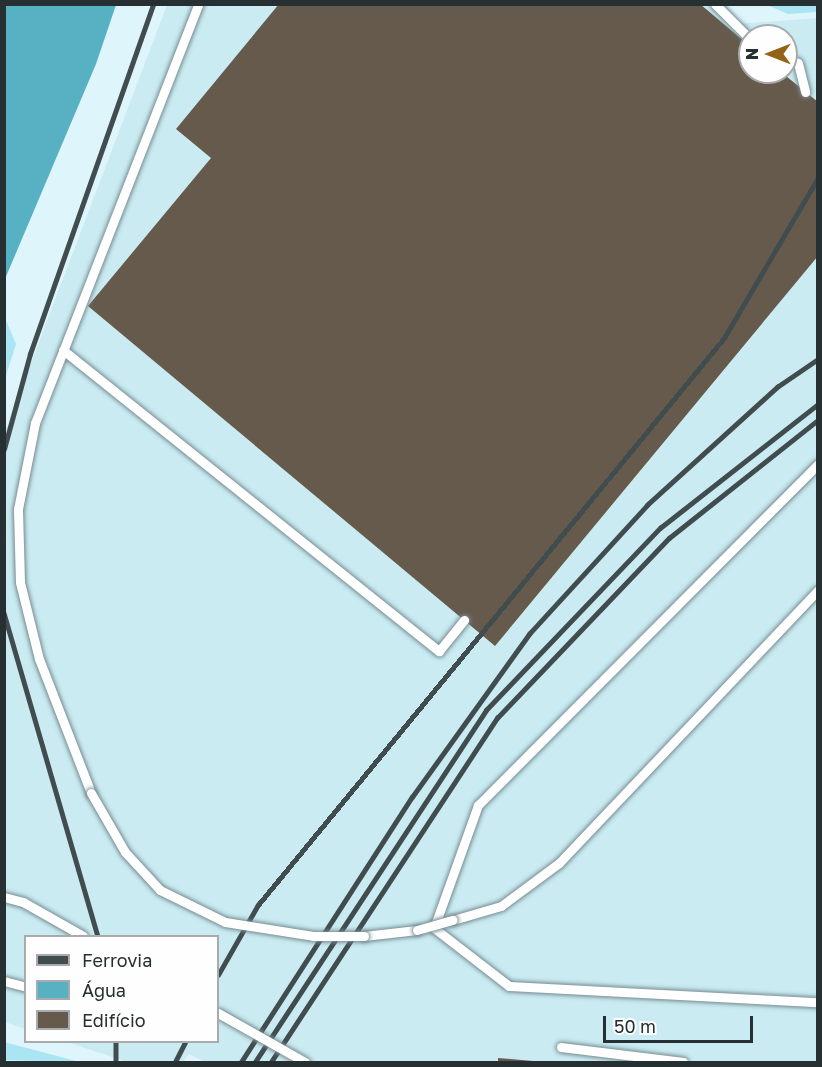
<!DOCTYPE html>
<html>
<head>
<meta charset="utf-8">
<style>
	body { margin:0 }
	#map { position:relative; width:822px; height:1067px; overflow:hidden; background:#def6fb; font-family:"Golos Text",sans-serif }
	div>[style] { position:absolute }
	[style*='--x'] { left:calc(var(--x)*1px); top:calc(var(--y)*1px); width:calc(var(--w)*1px); rotate:calc(var(--a)*1deg) }
	.built>* { inset:0; background:#caebf2 }
	.green>* { inset:0; background:#a9e5f3 }
	.water>* { inset:0; background:#57b1c3 }
	.building>* { inset:0; background:#665a4d }
	.roads { filter:drop-shadow(0 0 2px #768c91) drop-shadow(0 0 2px #768c91) }
	.lane>* { height:9px; margin:-4.5px; padding:0 4.5px; transform-origin:4.5px; border-radius:4.5px; background:#fff }
	.rail>* { height:4.5px; margin:-2.25px; padding:0 2.25px; transform-origin:2.25px; border-radius:2.25px; background:#414c4e }
	.bridges { filter:drop-shadow(0 0 2px #768c91) drop-shadow(0 0 2px #768c91) }
	.lane-bridge>* { height:9px; margin:-4.5px; padding:0 4.5px; transform-origin:4.5px; border-radius:4.5px; background:#fff }
	span { translate:-50% -50%; white-space:nowrap; text-align:center; line-height:1.15; -webkit-text-stroke:6px #fefefe; paint-order:stroke }
	.frame { position:absolute; inset:0; border:6px solid #262f31; pointer-events:none }
	.legend { position:absolute; left:24px; top:935px; width:195px; height:108px; box-sizing:border-box; background:#fefefe; border:2px solid #a8abac; margin:0; padding:8px 10px; list-style:none; font-size:18px; color:#262f31 }
	.legend li { display:flex; align-items:center; gap:12px; height:30px }
	.legend b { width:30px; border:2px solid #a8abac }
	.north { position:absolute; left:738px; top:24px; width:60px; height:60px; box-sizing:border-box; background:#fefefe; border:2px solid #a8abac; border-radius:50%; rotate:270deg; font-size:16px; font-weight:700; line-height:24px; text-align:center; color:#262f31 }
	.north::after { content:''; display:block; margin:auto; width:21px; height:27px; background:#956316; clip-path:polygon(50% 0,100% 100%,50% 72%,0 100%) }
	.scale { position:absolute; left:603px; top:1016px; width:150px; height:27px; box-sizing:border-box; border:3px solid #262f31; border-top:0; padding-left:8px; font-size:18px; line-height:21px; white-space:nowrap; color:#262f31; -webkit-text-stroke:4px #fefefe; paint-order:stroke }
</style>
</head>
<body>
<div id="map">
	<div class="built">
		<div style="clip-path:polygon(evenodd,726px 4px,737px 24px,817px 18px,817px 1062px,205px 1062px,189px 1054px,183px 1062px,127px 1062px,67px 1042px,218px 1042px,218px 936px,26px 936px,25px 1029px,5px 1022px,4px 434px,167px 5px,726px 4px,750px 36px,786px 36px,786px 72px,750px 72px,750px 36px)"></div>
	</div>
	<div class="green">
		<div style="clip-path:polygon(767px 5px,817px 5px,817px 12px,788px 14px)"></div>
		<div style="clip-path:polygon(5px 318px,16px 344px,5px 379px)"></div>
		<div style="clip-path:polygon(4px 1042px,76px 1061px,76px 1062px,5px 1060px)"></div>
	</div>
	<div class="water">
		<div style="clip-path:polygon(5px 4px,116px 5px,96px 64px,5px 279px)"></div>
	</div>
	<div class="building">
		<div style="clip-path:polygon(279px 4px,700px 4px,750px 46px,750px 72px,781px 72px,818px 102px,818px 256px,495px 646px,88px 306px,211px 158px,176px 129px)"></div>
		<div style="clip-path:polygon(498px 1058px,533px 1061px,533px 1062px,498px 1062px)"></div>
	</div>
	<div class="roads">
		<div class="lane">
			<div style="--x:715;--y:4;--w:49;--a:45"></div>
			<div style="--x:786;--y:57;--w:13;--a:27"></div>
			<div style="--x:798;--y:63;--w:30;--a:76"></div>
			<div style="--x:63;--y:350;--w:482;--a:38.7"></div>
			<div style="--x:439;--y:651;--w:40;--a:-51"></div>
			<div style="--x:818;--y:464;--w:482;--a:134.9"></div>
			<div style="--x:478;--y:805;--w:131;--a:109.7"></div>
			<div style="--x:434;--y:928;--w:95;--a:37.7"></div>
			<div style="--x:509;--y:986;--w:309;--a:3"></div>
			<div style="--x:91;--y:793;--w:144;--a:-111.2"></div>
			<div style="--x:39;--y:659;--w:79;--a:-103.9"></div>
			<div style="--x:20;--y:582;--w:73;--a:-91.6"></div>
			<div style="--x:18;--y:509;--w:88;--a:-78.8"></div>
			<div style="--x:35;--y:423;--w:450;--a:-68.7"></div>
			<div style="--x:4;--y:897;--w:20;--a:15"></div>
			<div style="--x:23;--y:902;--w:69;--a:29.5"></div>
			<div style="--x:453;--y:920;--w:50;--a:-16.3"></div>
			<div style="--x:501;--y:906;--w:72;--a:-36.6"></div>
			<div style="--x:559;--y:863;--w:376;--a:-46.5"></div>
			<div style="--x:364;--y:936;--w:53;--a:-6.5"></div>
			<div style="--x:4;--y:981;--w:23;--a:15"></div>
			<div style="--x:561;--y:1047;--w:123;--a:7"></div>
		</div>
	</div>
	<div class="rail">
		<div style="--x:4;--y:449;--w:98;--a:-74.7"></div>
		<div style="--x:30;--y:354;--w:371;--a:-70.6"></div>
		<div style="--x:4;--y:613;--w:336;--a:73.8"></div>
		<div style="--x:218;--y:975;--w:81;--a:-60.3"></div>
		<div style="--x:258;--y:905;--w:734;--a:-50.58"></div>
		<div style="--x:724;--y:338;--w:186;--a:-59.6"></div>
		<div style="--x:116;--y:1042;--w:20;--a:90"></div>
		<div style="--x:175;--y:1062;--w:22;--a:-63"></div>
		<div style="--x:241;--y:1062;--w:315;--a:-57.2"></div>
		<div style="--x:412;--y:797;--w:201;--a:-54.3"></div>
		<div style="--x:529;--y:634;--w:175;--a:-47.5"></div>
		<div style="--x:647;--y:505;--w:176;--a:-42.2"></div>
		<div style="--x:777;--y:387;--w:50;--a:-34.3"></div>
		<div style="--x:255;--y:1062;--w:421;--a:-56.7"></div>
		<div style="--x:486;--y:710;--w:252;--a:-46.3"></div>
		<div style="--x:660;--y:528;--w:201;--a:-38.1"></div>
		<div style="--x:271;--y:1062;--w:412;--a:-56.7"></div>
		<div style="--x:497;--y:718;--w:249;--a:-46.3"></div>
		<div style="--x:669;--y:538;--w:190;--a:-38.4"></div>
	</div>
	<div class="bridges">
		<div class="lane-bridge">
			<div style="--x:91;--y:793;--w:68;--a:60"></div>
			<div style="--x:125;--y:852;--w:52;--a:47.4"></div>
			<div style="--x:160;--y:890;--w:72;--a:26.2"></div>
			<div style="--x:225;--y:922;--w:89;--a:9"></div>
			<div style="--x:313;--y:936;--w:51;--a:0"></div>
			<div style="--x:417;--y:930;--w:37;--a:-16"></div>
			<div style="--x:218;--y:1013;--w:100;--a:29.4"></div>
		</div>
	</div>
	<div class="frame"></div>
	<ul class="legend">
	<li><b style="height:8px;background:#414c4e"></b>Ferrovia</li>
	<li><b style="height:16px;background:#57b1c3"></b>Água</li>
	<li><b style="height:16px;background:#665a4d"></b>Edifício</li>
	</ul>
	<div class="north">N</div>
	<div class="scale">50 m</div>
</div>
</body>
</html>
